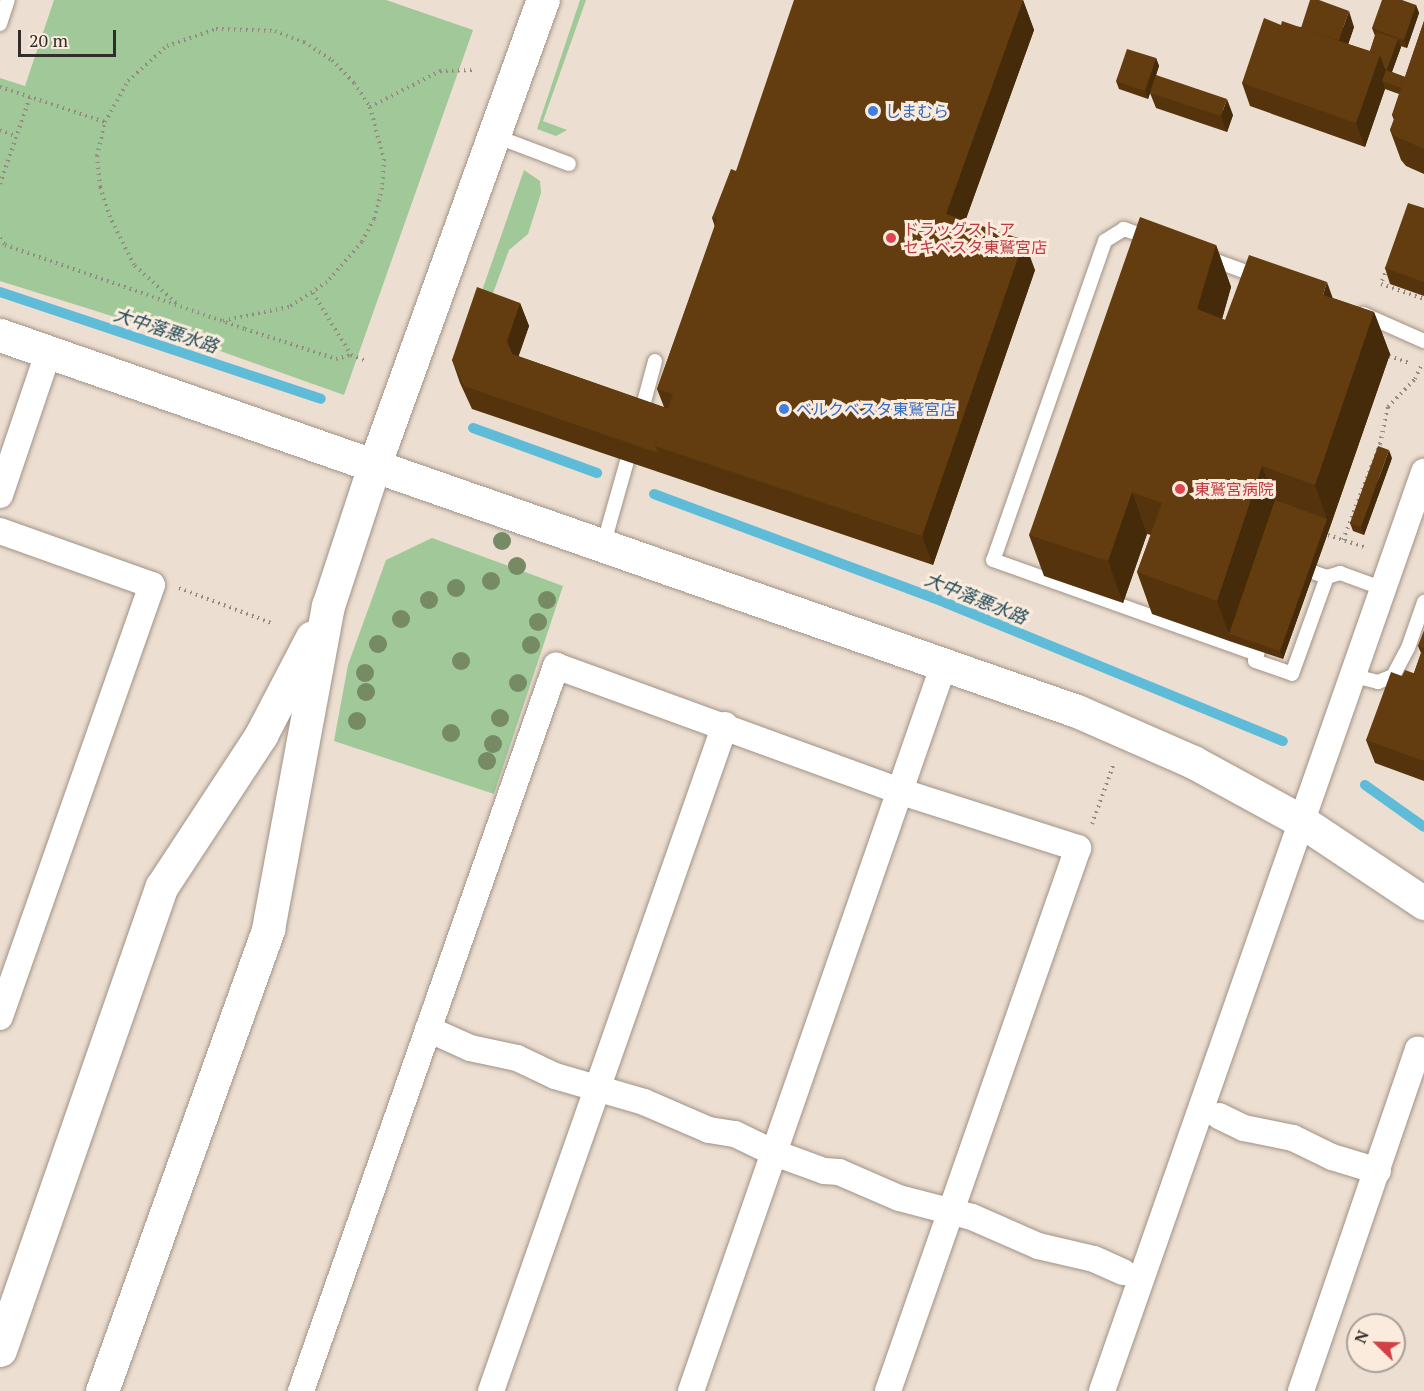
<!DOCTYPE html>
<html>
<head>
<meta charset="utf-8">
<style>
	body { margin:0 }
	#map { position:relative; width:1424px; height:1391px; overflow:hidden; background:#ecded0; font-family:"PT Serif","Noto Sans JP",serif }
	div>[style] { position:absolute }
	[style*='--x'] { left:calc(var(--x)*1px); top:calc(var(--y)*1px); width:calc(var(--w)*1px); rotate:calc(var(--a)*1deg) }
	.green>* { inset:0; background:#a0c899 }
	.stream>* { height:10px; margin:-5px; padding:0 5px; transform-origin:5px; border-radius:5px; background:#5ebcd9 }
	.path>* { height:4px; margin-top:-2px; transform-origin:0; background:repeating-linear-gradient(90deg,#938a80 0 1.5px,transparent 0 6px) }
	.roads { filter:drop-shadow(0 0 2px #a09386) drop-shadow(0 0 2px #a09386) }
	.lane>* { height:14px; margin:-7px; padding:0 7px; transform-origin:7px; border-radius:7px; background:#fff }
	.street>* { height:26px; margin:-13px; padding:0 13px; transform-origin:13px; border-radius:13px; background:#fff }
	.secondary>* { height:33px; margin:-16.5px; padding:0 16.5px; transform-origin:16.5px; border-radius:16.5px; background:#fff }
	.trees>* { width:18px; height:18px; margin:-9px; border-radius:50%; background:#768a64 }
	.wall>* { inset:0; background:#55340d }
	.shaded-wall>* { inset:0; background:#452b0a }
	.building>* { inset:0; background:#633d0f }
	.dots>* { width:16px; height:16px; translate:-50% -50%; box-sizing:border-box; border:3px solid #faebdd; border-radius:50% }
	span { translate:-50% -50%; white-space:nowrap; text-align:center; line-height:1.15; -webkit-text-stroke:6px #faebdd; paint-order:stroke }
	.shop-label { font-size:16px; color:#366cbe }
	.left { translate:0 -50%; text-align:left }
	.health-label { font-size:16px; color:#be3a42 }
	.water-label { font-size:18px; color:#224c59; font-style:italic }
	.north { position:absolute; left:1346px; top:1313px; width:60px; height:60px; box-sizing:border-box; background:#faebdd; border:2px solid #aa9f95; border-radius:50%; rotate:293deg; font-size:16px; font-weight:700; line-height:24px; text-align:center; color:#322d28 }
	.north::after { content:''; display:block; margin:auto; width:21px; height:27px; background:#d04044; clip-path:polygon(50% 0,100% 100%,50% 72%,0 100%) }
	.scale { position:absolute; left:18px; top:30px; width:98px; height:27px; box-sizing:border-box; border:3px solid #322d28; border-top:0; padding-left:8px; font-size:18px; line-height:21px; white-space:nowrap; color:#322d28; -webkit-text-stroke:4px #faebdd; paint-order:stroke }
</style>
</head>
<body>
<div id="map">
	<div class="green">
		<div style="clip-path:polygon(54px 0,386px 0,473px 30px,344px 395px,195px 342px,0 281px,0 78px,25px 86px)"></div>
		<div style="clip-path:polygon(580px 0,586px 0,543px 121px,567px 130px,556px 136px,537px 129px)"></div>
		<div style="clip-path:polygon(524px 170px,540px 181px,541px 193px,528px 234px,509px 250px,486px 312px,476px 308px)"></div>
		<div style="clip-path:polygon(432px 538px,563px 586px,494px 794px,334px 741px,348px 665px,386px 560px)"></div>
	</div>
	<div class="stream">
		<div style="--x:0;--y:292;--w:338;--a:18.4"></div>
		<div style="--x:473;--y:428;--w:132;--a:19.9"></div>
		<div style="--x:654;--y:494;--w:299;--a:20.4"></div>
		<div style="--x:934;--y:598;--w:377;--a:22.3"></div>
		<div style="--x:1365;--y:785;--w:72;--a:35.4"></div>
	</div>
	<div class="path">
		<div style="--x:0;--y:87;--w:111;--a:18.4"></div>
		<div style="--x:370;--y:107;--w:79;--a:-27.2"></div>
		<div style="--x:440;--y:71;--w:32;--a:-2"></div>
		<div style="--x:0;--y:130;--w:17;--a:21"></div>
		<div style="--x:0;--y:184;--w:92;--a:-71"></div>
		<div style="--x:0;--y:238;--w:9;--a:54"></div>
		<div style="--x:5;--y:245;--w:254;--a:19.3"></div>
		<div style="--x:245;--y:329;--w:96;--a:18.2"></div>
		<div style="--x:336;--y:359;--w:16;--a:-15"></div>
		<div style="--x:351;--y:355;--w:17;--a:21"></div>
		<div style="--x:1387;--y:268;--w:17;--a:111"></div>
		<div style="--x:1381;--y:284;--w:46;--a:19.2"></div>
		<div style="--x:313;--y:293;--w:73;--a:58.5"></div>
		<div style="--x:176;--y:303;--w:57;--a:-137.9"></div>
		<div style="--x:134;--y:265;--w:54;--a:-116.6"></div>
		<div style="--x:110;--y:217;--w:32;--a:-108"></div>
		<div style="--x:100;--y:187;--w:31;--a:-96"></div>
		<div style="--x:97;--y:156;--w:35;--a:-77"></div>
		<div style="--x:105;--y:122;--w:47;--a:-60.7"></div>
		<div style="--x:128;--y:81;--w:52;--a:-41.9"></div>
		<div style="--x:167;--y:46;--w:52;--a:-19.1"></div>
		<div style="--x:216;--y:29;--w:59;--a:1.9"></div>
		<div style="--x:275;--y:31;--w:31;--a:21"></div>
		<div style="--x:304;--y:42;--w:33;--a:33"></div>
		<div style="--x:332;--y:60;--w:32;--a:46"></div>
		<div style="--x:354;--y:83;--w:29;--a:56"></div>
		<div style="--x:370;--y:107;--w:24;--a:75"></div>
		<div style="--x:376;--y:130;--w:30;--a:75"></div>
		<div style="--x:384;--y:159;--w:29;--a:94"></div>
		<div style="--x:382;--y:188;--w:32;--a:104"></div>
		<div style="--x:374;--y:219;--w:26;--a:118"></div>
		<div style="--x:362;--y:242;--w:53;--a:131.2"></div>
		<div style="--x:327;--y:282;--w:45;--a:146.7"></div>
		<div style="--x:289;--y:307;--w:68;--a:168.2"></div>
		<div style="--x:1389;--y:356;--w:21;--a:19"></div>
		<div style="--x:1328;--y:535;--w:41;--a:18.4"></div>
		<div style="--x:1343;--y:540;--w:103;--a:-68.9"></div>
		<div style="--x:1380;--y:444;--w:38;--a:-78"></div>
		<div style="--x:1388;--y:407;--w:39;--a:-46"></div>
		<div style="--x:1415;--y:379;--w:17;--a:-65"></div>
		<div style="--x:179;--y:588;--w:98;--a:20.8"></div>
		<div style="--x:1092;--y:824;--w:62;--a:-70.1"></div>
	</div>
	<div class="roads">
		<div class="lane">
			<div style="--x:0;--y:24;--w:25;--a:-72"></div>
			<div style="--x:495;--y:136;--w:79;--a:20.7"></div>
			<div style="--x:1150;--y:238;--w:28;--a:-161"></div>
			<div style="--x:1124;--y:229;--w:22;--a:148"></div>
			<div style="--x:1105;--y:241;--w:338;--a:109.3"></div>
			<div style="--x:993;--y:560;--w:280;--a:19.6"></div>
			<div style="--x:1208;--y:258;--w:55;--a:20.1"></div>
			<div style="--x:1363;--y:314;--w:67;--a:23.9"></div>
			<div style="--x:640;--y:417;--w:58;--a:-75"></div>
			<div style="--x:603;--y:546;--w:103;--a:-74.2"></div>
			<div style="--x:1298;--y:567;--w:31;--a:19"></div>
			<div style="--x:1327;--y:577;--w:14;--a:-17"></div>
			<div style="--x:1340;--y:573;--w:47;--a:20"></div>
			<div style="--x:1258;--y:651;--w:10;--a:107"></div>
			<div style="--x:1255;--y:661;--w:39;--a:19"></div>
			<div style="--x:1292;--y:674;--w:103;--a:-70.2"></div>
			<div style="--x:1354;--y:676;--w:25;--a:14"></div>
			<div style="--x:1378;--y:682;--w:16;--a:-22"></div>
			<div style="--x:1393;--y:676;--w:32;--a:-62"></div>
			<div style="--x:1408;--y:648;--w:49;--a:-70.8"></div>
		</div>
		<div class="street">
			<div style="--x:0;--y:495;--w:150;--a:-71.3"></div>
			<div style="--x:0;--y:531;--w:161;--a:19.6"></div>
			<div style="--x:152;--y:585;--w:458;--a:109.4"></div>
			<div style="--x:428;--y:1029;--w:46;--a:24.3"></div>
			<div style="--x:470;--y:1048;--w:48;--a:12"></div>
			<div style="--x:517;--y:1058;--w:42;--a:25.3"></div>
			<div style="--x:555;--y:1076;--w:93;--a:16.3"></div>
			<div style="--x:644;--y:1102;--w:71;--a:23.3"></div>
			<div style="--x:709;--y:1130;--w:26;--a:9"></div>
			<div style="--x:735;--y:1134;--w:41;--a:25.9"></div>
			<div style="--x:772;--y:1152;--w:55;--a:20.1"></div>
			<div style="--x:824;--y:1171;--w:15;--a:4"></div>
			<div style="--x:839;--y:1172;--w:65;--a:23.4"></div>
			<div style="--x:899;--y:1198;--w:75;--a:14.6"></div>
			<div style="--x:972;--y:1217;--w:72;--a:23.7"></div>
			<div style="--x:1038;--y:1246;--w:57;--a:13.1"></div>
			<div style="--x:1094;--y:1259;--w:32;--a:24"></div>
			<div style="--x:1219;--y:1116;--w:28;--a:26"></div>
			<div style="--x:1244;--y:1128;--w:50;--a:11.5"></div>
			<div style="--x:1293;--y:1138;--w:43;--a:26"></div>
			<div style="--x:1332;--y:1157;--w:48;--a:16.9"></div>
			<div style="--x:301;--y:1391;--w:769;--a:-70.62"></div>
			<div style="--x:556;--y:666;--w:368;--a:20"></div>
			<div style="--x:902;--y:792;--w:185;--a:17.7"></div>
			<div style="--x:1078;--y:848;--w:575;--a:109.29"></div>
			<div style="--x:491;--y:1391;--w:706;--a:-70.64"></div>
			<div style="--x:691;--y:1391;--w:770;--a:-70.81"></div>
			<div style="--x:1102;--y:1391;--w:974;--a:-70.69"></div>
			<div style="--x:1301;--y:1391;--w:361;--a:-71.1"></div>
			<div style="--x:1418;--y:1050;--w:8;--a:40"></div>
		</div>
		<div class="secondary">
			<div style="--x:0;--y:335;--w:1141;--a:19.25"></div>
			<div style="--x:1077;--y:711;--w:127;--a:23.7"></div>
			<div style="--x:1193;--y:762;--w:123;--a:28.6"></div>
			<div style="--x:1301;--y:821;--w:148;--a:33.7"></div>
			<div style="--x:0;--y:1350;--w:491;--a:-70.8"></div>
			<div style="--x:162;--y:886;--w:181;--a:-56.7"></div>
			<div style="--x:261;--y:735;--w:110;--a:-62.5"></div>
			<div style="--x:102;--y:1391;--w:491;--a:-70.2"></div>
			<div style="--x:268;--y:929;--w:329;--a:-79.5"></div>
			<div style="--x:328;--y:606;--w:147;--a:-71.8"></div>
			<div style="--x:374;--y:466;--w:496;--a:-70.1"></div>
		</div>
	</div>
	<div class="trees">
		<div style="left:502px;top:541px"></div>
		<div style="left:517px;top:566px"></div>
		<div style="left:491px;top:581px"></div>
		<div style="left:456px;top:588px"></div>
		<div style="left:429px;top:600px"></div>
		<div style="left:547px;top:600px"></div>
		<div style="left:401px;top:619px"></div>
		<div style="left:538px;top:622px"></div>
		<div style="left:378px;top:644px"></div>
		<div style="left:531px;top:645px"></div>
		<div style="left:461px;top:661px"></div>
		<div style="left:365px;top:673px"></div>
		<div style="left:518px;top:683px"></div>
		<div style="left:366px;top:692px"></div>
		<div style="left:500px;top:718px"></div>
		<div style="left:357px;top:721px"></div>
		<div style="left:451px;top:733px"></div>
		<div style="left:493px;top:744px"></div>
		<div style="left:487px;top:761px"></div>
	</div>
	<div class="wall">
		<div style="clip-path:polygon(1023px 0,1034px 30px,965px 221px,1035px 270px,933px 565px,472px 409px,460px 383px,452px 360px,520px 303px,529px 326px,518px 356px,664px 407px,657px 389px,715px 227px,712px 218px,736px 171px)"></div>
		<div style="clip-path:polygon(1416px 5px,1419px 13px,1407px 48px,1400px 46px,1401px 47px,1392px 72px,1405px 77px,1424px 21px,1424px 174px,1406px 166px,1401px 160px,1390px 130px,1394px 120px,1392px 115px,1399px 94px,1385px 89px,1365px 147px,1250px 106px,1242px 83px,1281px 25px,1301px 27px,1354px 27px,1348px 44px,1370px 51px,1375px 36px,1372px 28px)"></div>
		<div style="clip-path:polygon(1156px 58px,1159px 66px,1156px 75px,1233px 115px,1227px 132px,1156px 108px,1150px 93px,1148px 99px,1119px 89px,1116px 81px)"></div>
		<div style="clip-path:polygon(1424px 208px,1424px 296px,1390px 284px,1385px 268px)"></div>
		<div style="clip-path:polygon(1216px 245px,1231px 287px,1222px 319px,1225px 320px,1333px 298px,1374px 312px,1390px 354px,1330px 527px,1283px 659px,1232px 642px,1152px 614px,1137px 572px,1151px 535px,1147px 534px,1123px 603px,1044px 576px,1029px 535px)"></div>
		<div style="clip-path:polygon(1392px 458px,1364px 535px,1353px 531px,1350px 523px)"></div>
		<div style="clip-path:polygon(1424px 631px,1424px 781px,1375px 763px,1366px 740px,1402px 676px,1414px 673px,1421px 653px,1418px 646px)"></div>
	</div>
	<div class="shaded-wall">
		<div style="clip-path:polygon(1023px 0,1034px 30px,957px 244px,946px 214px)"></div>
		<div style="clip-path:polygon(1416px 5px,1419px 13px,1407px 48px,1404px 40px)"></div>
		<div style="clip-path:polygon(1349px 11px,1354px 27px,1343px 60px,1337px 45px)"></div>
		<div style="clip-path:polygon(1398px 39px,1401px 47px,1390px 77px,1387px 69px)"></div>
		<div style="clip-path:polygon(1380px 55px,1389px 78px,1382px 81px,1385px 89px,1365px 147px,1356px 123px)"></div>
		<div style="clip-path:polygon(1156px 58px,1159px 66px,1148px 99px,1145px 91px)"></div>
		<div style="clip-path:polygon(1227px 99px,1233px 115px,1227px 132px,1221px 116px)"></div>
		<div style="clip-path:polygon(1024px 240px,1035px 270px,933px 565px,922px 536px)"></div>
		<div style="clip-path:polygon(1216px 245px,1231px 287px,1213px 351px,1197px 309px)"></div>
		<div style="clip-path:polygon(1327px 282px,1342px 324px,1323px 295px)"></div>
		<div style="clip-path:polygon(520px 303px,529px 326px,516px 364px,507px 341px)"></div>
		<div style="clip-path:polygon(1374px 312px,1390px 354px,1330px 527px,1283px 659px,1280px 651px,1327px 519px,1315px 485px)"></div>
		<div style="clip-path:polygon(1389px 450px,1392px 458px,1364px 535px,1361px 527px)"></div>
		<div style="clip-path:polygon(1262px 466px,1278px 508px,1229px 634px,1217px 601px)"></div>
		<div style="clip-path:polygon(1132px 492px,1147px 534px,1123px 603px,1108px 561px)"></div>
	</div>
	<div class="building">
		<div style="clip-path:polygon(794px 0,1023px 0,946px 214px,1024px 240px,922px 536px,655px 446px,673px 394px,657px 389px,717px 219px,712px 218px,731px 169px,736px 171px)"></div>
		<div style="clip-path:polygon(1310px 0,1319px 0,1349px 11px,1339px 40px,1301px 28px)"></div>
		<div style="clip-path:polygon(1382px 0,1402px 0,1416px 5px,1404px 40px,1372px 28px)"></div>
		<div style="clip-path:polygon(1264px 18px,1281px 25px,1282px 21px,1380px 55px,1356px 123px,1242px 83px)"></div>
		<div style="clip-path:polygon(1424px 21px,1424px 149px,1395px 136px,1390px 130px,1395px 116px,1392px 115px)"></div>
		<div style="clip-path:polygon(1376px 32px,1398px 39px,1387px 69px,1385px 69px,1380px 55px,1370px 51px)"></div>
		<div style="clip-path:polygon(1127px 49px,1156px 58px,1145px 91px,1116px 81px)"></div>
		<div style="clip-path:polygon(1386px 70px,1405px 77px,1401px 88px,1382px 81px)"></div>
		<div style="clip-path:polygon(1156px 75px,1227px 99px,1221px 116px,1150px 93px)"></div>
		<div style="clip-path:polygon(1408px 203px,1424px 208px,1424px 282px,1385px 268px)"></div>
		<div style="clip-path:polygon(1140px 217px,1216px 245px,1197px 309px,1225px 320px,1249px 255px,1327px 282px,1323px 295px,1374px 312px,1315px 485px,1262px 466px,1217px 601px,1137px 572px,1162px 503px,1132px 492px,1108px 561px,1029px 535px)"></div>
		<div style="clip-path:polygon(477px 287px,520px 303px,507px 341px,512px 354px,668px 409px,655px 446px,658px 453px,464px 386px,452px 360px)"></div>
		<div style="clip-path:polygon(1378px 446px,1389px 450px,1361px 527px,1350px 523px)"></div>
		<div style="clip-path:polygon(1275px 500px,1327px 519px,1280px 651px,1229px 634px)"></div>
		<div style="clip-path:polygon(1424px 631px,1424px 648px,1418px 646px)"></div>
		<div style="clip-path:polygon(1421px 653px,1424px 654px,1424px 677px,1414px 673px)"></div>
		<div style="clip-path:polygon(1405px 670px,1424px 677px,1424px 761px,1366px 740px,1391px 672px,1402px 676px)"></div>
	</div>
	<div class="dots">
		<div style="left:873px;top:111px;background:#3f7fe0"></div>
		<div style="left:891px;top:238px;background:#e0444e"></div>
		<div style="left:784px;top:409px;background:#3f7fe0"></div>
		<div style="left:1180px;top:489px;background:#e0444e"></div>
	</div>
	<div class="shop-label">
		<span class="left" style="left:885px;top:111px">しまむら</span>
		<span class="left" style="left:796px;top:409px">ベルクベスタ東鷲宮店</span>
	</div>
	<div class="health-label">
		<span class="left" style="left:903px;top:238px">ドラッグストア<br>セキベスタ東鷲宮店</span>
		<span class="left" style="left:1194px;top:489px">東鷲宮病院</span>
	</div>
	<div class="water-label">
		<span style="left:166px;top:330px;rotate:18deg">大中落悪水路</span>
		<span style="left:976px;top:598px;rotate:22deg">大中落悪水路</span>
	</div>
	<div class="north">N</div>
	<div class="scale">20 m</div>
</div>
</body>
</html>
